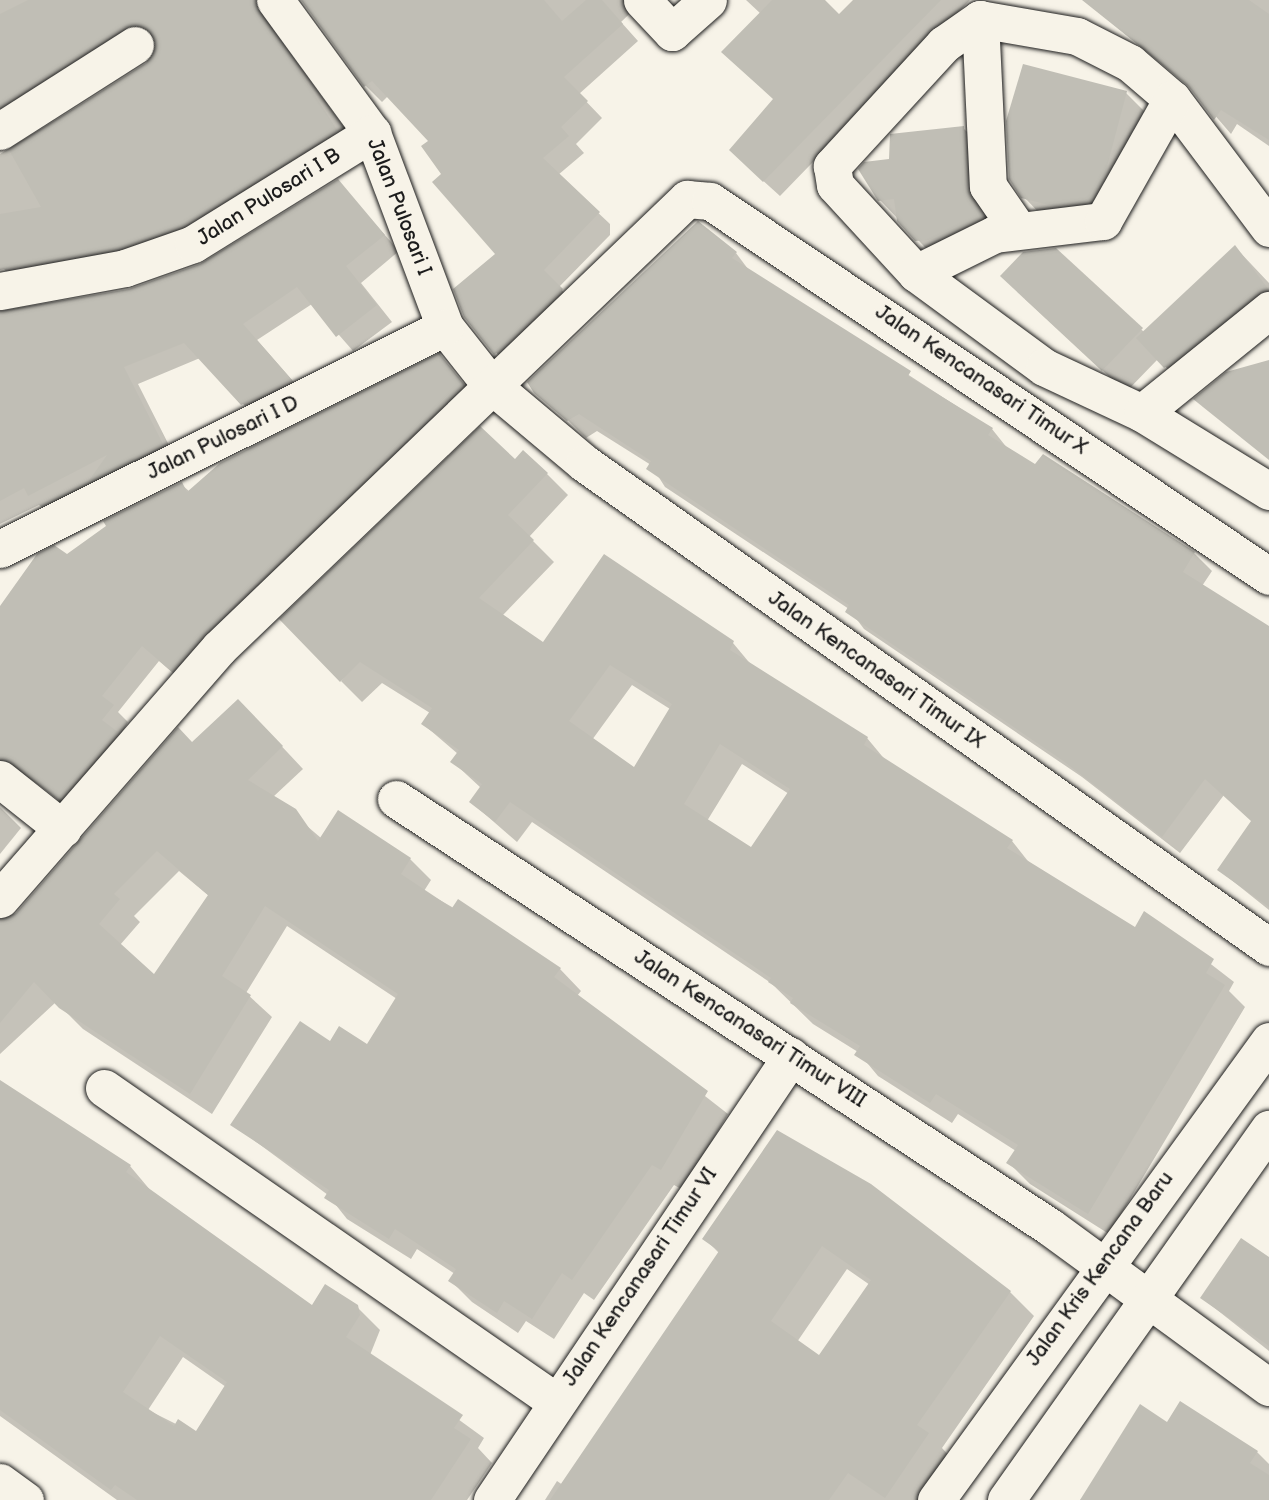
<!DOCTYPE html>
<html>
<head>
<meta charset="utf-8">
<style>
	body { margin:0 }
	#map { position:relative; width:1269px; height:1500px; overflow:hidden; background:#f7f3e8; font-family:"Balsamiq Sans",sans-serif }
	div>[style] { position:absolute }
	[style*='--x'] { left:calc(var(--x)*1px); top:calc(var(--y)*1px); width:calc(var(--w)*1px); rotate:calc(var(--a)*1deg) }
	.shadow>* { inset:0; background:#0003 }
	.building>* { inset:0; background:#c0beb5 }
	.roads { filter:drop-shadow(0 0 2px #1c1c1c) drop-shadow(0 0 2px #1c1c1c) }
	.minor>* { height:37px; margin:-18.5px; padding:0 18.5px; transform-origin:18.5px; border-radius:18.5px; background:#f7f3e8 }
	span { translate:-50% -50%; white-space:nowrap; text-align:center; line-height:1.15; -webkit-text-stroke:5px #f7f3e8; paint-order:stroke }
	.street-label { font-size:21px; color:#1c1c1c }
</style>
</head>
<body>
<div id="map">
	<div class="shadow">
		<div style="clip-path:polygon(0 0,278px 0,271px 9px,273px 29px,346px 130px,200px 240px,17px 285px,0 264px,0 154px,147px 64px,155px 42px,141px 42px,0 137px)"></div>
		<div style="clip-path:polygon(303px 0,644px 0,621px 22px,638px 41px,579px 94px,602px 118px,576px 144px,584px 153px,558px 175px,610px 224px,610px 235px,559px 287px,577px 306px,511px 370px,465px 316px,497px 254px,444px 174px,430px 141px,388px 96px,382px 102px,366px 86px)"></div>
		<div style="clip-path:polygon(746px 0,824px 0,840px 16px,855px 0,970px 0,780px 196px,747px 166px,774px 100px,761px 14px)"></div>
		<div style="clip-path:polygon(1102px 0,1269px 0,1269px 146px,1237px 124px,1231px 134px,1194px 91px,1095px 9px)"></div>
		<div style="clip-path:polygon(1126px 93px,1148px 115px,1127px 197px,1046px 220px,1023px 196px)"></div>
		<div style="clip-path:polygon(963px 128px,986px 150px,1005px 239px,940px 263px,880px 200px,891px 160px)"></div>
		<div style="clip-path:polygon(337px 181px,399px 251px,361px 283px,392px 322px,353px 351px,312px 304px,257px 340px,306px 396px,258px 420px,200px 358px,138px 384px,177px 461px,46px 511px,39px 505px,0 524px,0 312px,132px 290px,205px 263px)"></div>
		<div style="clip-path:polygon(1235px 247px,1269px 283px,1269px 324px,1188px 390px,1158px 359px,1126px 392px,1025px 299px,1056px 250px,1144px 332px)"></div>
		<div style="clip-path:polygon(736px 253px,751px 273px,992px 429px,1008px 449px,1036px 467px,1043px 456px,1194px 553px,1212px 571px,1202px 586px,1269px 637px,1269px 910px,1219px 870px,1253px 822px,1224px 795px,1180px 853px,1082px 777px,864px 629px,849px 609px,665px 487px,651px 465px,597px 431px,586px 438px,529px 382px)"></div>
		<div style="clip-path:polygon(439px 356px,478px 401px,188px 686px,159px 661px,118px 712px,128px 722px,76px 814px,30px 778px,10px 775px,0 781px,0 609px,67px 556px,181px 484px,190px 492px)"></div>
		<div style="clip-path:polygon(evenodd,515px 461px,547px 474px,568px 495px,529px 537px,554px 562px,502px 616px,544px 644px,605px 557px,733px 643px,753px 667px,867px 738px,887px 762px,1012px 841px,1031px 865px,1135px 929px,1145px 913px,1234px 982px,1229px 991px,1245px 1007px,1109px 1234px,1030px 1184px,1009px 1163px,1016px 1151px,958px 1114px,952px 1123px,878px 1076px,858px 1052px,813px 1024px,771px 983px,532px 822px,517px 842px,471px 802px,481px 788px,453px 762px,458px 754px,423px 724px,430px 713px,382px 683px,362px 702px,341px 681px,515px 461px,632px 685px,670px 709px,634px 769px,592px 740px,632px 685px,515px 461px,742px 764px,789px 794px,751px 850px,707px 821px,742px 764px)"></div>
		<div style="clip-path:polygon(evenodd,259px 722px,303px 769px,273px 797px,321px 838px,410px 859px,431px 880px,424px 891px,560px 969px,581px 991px,577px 996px,728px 1114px,683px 1190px,674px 1185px,594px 1300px,584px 1293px,554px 1339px,526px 1321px,518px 1333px,472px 1302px,451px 1281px,455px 1274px,417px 1249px,411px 1259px,347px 1219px,328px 1195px,232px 1124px,331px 1043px,367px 1046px,397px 999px,287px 926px,246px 993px,272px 1017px,212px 1114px,83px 1029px,56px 1002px,0 1054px,0 922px,17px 914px,193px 744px,259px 722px,179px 871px,209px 896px,155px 977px,120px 945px,140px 922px,134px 916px,179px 871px)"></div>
		<div style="clip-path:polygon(0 807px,21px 828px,0 854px)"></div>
		<div style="clip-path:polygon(evenodd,0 1082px,130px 1166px,151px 1191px,313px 1307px,357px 1307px,380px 1330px,370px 1355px,484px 1438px,478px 1448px,492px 1463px,467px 1500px,117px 1500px,0 1416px,0 1082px,183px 1357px,226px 1387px,196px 1434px,148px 1410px,183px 1357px)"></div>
		<div style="clip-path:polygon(evenodd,778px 1133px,1010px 1292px,1034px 1316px,942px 1448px,952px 1459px,924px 1500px,646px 1500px,720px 1254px,704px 1238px,778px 1133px,847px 1269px,870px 1285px,819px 1357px,797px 1342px,847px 1269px)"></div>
		<div style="clip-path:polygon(1269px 1259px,1269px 1351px,1202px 1298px)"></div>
		<div style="clip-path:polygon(1167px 1424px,1257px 1452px,1269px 1464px,1269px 1500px,1080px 1500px)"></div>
		<div style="clip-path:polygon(557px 1481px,582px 1498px,584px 1500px,545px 1500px)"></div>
	</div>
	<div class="building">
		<div style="clip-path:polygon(28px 0,254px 0,337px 130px,184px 225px,120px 248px,0 270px,0 214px,41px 207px,9px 150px,146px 63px,156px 45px,145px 27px,124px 27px,0 106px,0 14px)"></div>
		<div style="clip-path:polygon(301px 0,544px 0,562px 21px,586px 0,602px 0,623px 24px,564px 77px,588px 101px,561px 127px,569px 136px,543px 158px,600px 212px,544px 270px,563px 289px,494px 355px,464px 317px,453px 289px,495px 254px,432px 182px,441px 174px,421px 146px,428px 141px,372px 81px,364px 87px)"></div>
		<div style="clip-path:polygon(772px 0,825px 0,839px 14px,853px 0,941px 0,763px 182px,729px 150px,773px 99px,721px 52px)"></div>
		<div style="clip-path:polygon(1082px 0,1249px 0,1269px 14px,1269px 140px,1221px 110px,1214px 120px,1186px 83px)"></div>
		<div style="clip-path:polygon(1023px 64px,1127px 91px,1105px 174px,1090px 201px,1054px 206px,1021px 198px,1009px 179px,1006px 121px)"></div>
		<div style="clip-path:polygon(964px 126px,967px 188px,983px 216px,937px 239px,915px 241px,897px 221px,894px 199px,878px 201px,858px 169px,864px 162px,889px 159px,890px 134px)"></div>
		<div style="clip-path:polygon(338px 179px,385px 235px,346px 266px,377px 305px,336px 337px,297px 287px,243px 324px,292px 380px,241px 405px,184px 343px,124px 367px,163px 444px,88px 482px,107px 455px,28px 496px,24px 488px,0 501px,0 311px,129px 289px,200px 264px)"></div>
		<div style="clip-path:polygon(698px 221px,737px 252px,732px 258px,911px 371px,908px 376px,993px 428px,988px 435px,1035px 464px,1043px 454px,1195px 552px,1183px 572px,1269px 626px,1269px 907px,1217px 870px,1251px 821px,1205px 779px,1162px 837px,1062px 760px,845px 612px,849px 605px,646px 469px,651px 461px,579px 414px,567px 421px,534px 393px,527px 382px)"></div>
		<div style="clip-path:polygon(1235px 245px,1269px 290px,1164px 368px,1136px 338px)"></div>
		<div style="clip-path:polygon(1056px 248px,1143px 328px,1102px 371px,1000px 276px,1023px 252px)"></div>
		<div style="clip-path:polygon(439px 353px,464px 384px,232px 604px,171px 671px,142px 646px,102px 696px,114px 705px,102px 720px,118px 732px,59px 799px,0 758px,0 606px,37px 554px,54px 545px,67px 554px,106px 526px,103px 521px,182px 482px,187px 492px,220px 463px)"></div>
		<div style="clip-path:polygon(1269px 360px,1269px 460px,1193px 399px,1226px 372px)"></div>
		<div style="clip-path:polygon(evenodd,480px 426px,515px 459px,523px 450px,548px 473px,508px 515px,534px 540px,479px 598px,543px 642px,604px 554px,734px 641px,730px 650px,868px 737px,864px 745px,1013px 840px,1007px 848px,1135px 927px,1144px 911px,1214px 959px,1206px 973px,1225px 985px,1088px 1214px,1006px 1163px,1018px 1145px,936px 1094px,930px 1103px,854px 1055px,860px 1046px,790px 1003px,793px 998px,768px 982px,771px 978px,510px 802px,495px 822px,469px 802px,482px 784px,450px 762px,459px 750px,421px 724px,432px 708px,360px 662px,340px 682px,279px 619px,480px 426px,610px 665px,672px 704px,634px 767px,569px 721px,610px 665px,480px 426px,720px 744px,790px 789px,751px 847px,684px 804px,720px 744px)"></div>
		<div style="clip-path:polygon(evenodd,238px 699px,283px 746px,248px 780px,296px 809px,318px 841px,338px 810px,411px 858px,401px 874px,452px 908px,458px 899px,561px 968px,554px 977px,708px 1091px,661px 1170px,652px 1165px,572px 1280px,562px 1273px,532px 1319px,504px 1301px,497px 1313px,448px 1281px,456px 1269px,395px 1229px,389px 1239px,324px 1198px,329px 1190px,230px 1125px,300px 1021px,330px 1041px,339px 1026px,367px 1044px,398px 994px,265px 906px,222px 976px,251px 995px,190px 1094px,59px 1008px,34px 982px,0 1023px,0 919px,16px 913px,178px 727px,192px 742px,238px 699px,157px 851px,208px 895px,154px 974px,99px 924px,120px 899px,114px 894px,157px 851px)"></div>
		<div style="clip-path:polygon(evenodd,0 1080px,131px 1165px,126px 1172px,312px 1305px,325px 1284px,358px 1305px,360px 1315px,346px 1337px,463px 1415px,454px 1428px,471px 1439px,431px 1500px,137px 1500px,115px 1485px,111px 1490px,0 1410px,0 1080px,160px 1336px,227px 1382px,196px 1431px,178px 1419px,174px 1426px,123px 1392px,160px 1336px)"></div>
		<div style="clip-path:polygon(evenodd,777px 1130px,871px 1184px,1011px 1291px,917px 1425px,929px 1433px,885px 1498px,848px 1473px,829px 1500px,550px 1500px,719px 1251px,702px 1239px,777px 1130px,822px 1246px,871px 1280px,819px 1355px,771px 1321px,822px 1246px)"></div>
		<div style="clip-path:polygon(1241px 1238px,1269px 1257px,1269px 1346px,1200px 1298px)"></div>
		<div style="clip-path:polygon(1180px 1401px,1258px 1451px,1250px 1463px,1269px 1475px,1269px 1500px,1080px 1500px,1140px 1404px,1167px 1422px)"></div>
	</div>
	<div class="roads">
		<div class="minor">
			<div style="--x:275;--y:0;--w:165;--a:53.9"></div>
			<div style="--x:372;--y:133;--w:207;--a:69.4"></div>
			<div style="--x:445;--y:327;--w:73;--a:51.7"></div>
			<div style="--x:490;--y:384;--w:123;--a:40"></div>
			<div style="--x:584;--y:463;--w:839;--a:35.24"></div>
			<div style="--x:642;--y:0;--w:44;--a:46.8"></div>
			<div style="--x:672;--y:32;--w:48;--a:-41.6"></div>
			<div style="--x:980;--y:19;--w:167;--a:87.3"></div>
			<div style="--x:988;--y:186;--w:51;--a:55.4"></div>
			<div style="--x:0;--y:131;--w:160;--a:-32.5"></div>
			<div style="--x:1269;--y:228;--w:161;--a:-126.9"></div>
			<div style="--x:1172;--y:99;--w:55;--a:-139.4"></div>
			<div style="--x:1130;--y:63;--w:59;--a:-153"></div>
			<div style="--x:1077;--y:36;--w:98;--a:-170.1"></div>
			<div style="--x:980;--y:19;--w:44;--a:145.2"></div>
			<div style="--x:944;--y:44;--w:166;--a:132.6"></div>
			<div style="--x:832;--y:166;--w:19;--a:81"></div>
			<div style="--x:835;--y:185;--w:120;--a:47.4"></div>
			<div style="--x:916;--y:273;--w:159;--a:36.3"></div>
			<div style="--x:1044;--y:367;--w:108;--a:25.1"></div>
			<div style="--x:1142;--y:413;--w:149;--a:31.6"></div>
			<div style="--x:916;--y:273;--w:88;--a:-26.3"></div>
			<div style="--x:995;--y:234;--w:109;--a:-6.9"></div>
			<div style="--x:1103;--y:221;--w:140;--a:-60.5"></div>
			<div style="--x:0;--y:291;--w:127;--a:-10.4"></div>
			<div style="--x:125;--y:268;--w:72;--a:-19.4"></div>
			<div style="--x:193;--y:244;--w:211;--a:-31.8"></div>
			<div style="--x:1142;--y:413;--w:164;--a:-39"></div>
			<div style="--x:0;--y:549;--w:497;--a:-26.5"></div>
			<div style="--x:0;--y:779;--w:80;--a:38.4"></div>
			<div style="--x:396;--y:799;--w:782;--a:33.2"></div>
			<div style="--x:1050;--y:1227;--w:271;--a:36.2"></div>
			<div style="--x:0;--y:899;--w:333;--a:-48.9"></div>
			<div style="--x:219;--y:648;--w:649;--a:-43.81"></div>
			<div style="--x:687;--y:199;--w:23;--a:5"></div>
			<div style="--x:710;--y:201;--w:673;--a:33.86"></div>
			<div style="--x:104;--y:1088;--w:549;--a:34.76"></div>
			<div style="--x:0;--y:1482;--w:31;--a:36"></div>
			<div style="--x:492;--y:1500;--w:535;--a:-56.04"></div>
			<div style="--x:936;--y:1500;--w:567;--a:-54.04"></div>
			<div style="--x:1006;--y:1500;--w:455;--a:-54.7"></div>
		</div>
	</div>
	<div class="street-label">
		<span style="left:269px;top:197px;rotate:-32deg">Jalan Pulosari I B</span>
		<span style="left:399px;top:207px;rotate:69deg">Jalan Pulosari I</span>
		<span style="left:981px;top:380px;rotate:34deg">Jalan Kencanasari Timur X</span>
		<span style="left:223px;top:438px;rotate:-26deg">Jalan Pulosari I D</span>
		<span style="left:876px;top:670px;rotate:35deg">Jalan Kencanasari Timur IX</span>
		<span style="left:750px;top:1029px;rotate:33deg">Jalan Kencanasari Timur VIII</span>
		<span style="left:1100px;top:1269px;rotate:-54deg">Jalan Kris Kencana Baru</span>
		<span style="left:640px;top:1277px;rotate:-56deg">Jalan Kencanasari Timur VI</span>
	</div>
</div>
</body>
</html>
